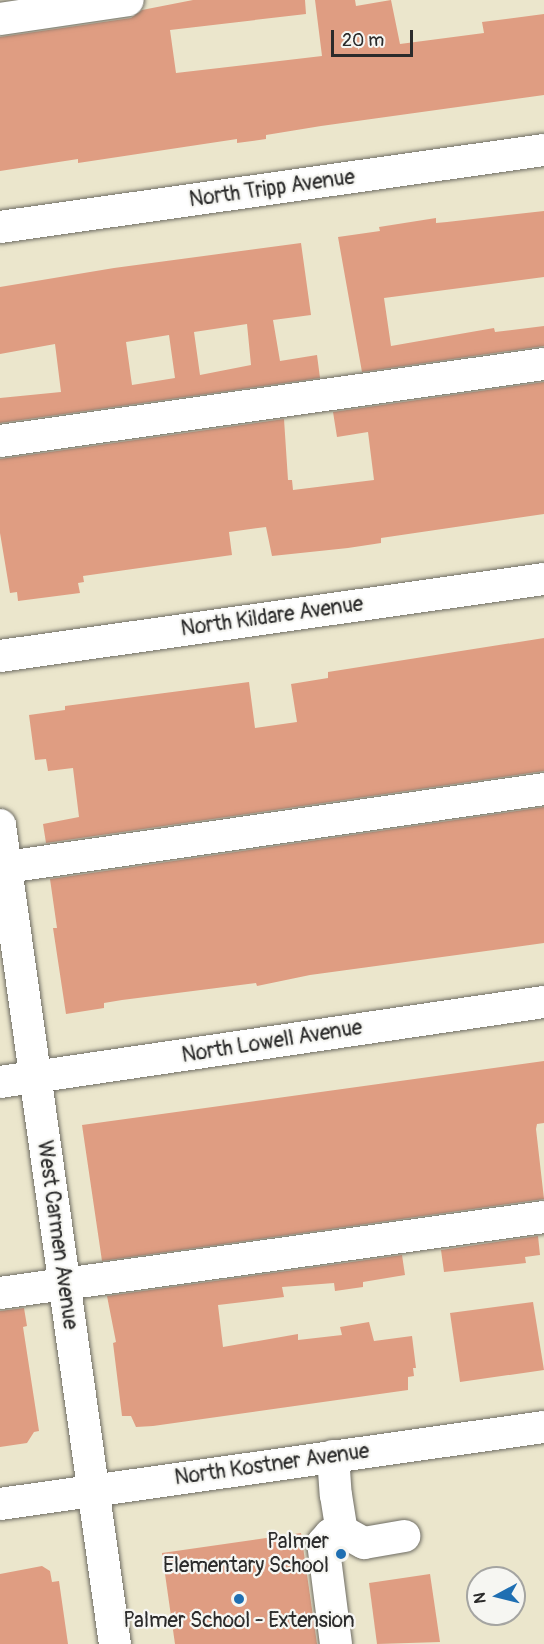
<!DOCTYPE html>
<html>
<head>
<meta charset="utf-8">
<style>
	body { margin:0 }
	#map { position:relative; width:544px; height:1644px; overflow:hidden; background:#ebe6cc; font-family:Pangolin,sans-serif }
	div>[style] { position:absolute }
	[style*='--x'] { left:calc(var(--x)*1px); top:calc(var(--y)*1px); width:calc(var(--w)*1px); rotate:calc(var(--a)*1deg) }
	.building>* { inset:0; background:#df9d82 }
	.roads { filter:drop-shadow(0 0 2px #6e6c63) drop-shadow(0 0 2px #6e6c63) }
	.minor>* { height:32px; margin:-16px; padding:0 16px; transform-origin:16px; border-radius:16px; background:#fff }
	.dots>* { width:16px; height:16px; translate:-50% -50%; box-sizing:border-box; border:3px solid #f6f6f2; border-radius:50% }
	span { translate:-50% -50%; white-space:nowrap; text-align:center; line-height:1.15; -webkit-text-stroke:4.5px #f6f6f2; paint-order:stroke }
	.street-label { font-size:21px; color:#2b2b2b }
	.poi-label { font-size:21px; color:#2b2b2b }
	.right { translate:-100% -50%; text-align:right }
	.north { position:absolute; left:466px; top:1566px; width:60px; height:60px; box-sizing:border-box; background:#f6f6f2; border:2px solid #a5a5a2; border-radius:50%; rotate:263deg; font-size:16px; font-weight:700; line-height:24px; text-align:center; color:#2b2b2b }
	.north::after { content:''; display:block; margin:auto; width:21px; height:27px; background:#1f6fb2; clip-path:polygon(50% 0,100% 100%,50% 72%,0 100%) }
	.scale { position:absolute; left:331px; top:30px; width:82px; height:27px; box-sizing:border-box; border:3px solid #2b2b2b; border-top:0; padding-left:8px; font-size:18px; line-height:21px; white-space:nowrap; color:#2b2b2b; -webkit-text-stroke:4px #f6f6f2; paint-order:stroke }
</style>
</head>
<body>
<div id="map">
	<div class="building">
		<div style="clip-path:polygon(193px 0,305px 0,306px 14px,170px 30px,176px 73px,322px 56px,315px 0,355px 0,356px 6px,391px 0,400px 44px,484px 33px,482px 22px,544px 14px,544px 95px,321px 126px,266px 135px,266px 139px,237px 143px,237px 139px,78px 163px,78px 159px,0 171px,0 37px,131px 18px,142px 10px)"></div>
		<div style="clip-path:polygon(544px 211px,544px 277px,384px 298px,391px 346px,494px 328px,495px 332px,544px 326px,544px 346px,362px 372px,338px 237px,380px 231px,379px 227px,436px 218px,436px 223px,447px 222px)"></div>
		<div style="clip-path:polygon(evenodd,301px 243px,311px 315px,273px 320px,280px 361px,317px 355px,320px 378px,0 423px,0 398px,61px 392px,55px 344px,0 354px,0 287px,114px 268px,301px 243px,247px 324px,251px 365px,200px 375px,194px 332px,247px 324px,301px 243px,169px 335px,175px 378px,132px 385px,126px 342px,169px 335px)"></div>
		<div style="clip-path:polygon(544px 382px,544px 514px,381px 538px,381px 543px,348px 548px,272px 556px,266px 527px,229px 532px,232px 555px,83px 576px,84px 582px,78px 583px,80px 593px,18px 601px,17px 592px,10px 593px,0 533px,0 459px,284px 419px,288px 480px,292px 480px,293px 490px,374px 480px,368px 432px,337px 437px,333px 412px)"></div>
		<div style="clip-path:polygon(544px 638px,544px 771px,46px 843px,43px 824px,79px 817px,73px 768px,48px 771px,46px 759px,35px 760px,29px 715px,65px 710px,65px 706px,249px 682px,255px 728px,297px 722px,291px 684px,328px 678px,328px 672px)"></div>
		<div style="clip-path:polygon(544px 807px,544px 943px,310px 975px,257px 986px,256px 983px,122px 1000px,104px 1003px,104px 1008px,66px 1014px,53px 928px,57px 928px,50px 879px)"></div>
		<div style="clip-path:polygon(544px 1061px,544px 1123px,537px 1124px,536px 1129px,544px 1199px,102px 1261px,82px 1125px)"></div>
		<div style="clip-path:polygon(538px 1236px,540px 1255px,525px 1257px,526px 1263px,444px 1272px,441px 1250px)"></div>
		<div style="clip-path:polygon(402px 1255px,405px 1275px,363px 1282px,363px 1287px,335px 1291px,334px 1283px,282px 1287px,284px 1297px,218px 1305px,223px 1347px,298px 1334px,298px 1340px,342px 1335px,340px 1327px,369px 1322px,374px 1341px,412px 1336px,416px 1368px,413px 1368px,414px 1376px,408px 1377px,408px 1390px,153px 1426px,136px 1427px,131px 1416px,122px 1416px,113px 1343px,116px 1342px,107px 1296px)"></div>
		<div style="clip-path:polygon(533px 1302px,544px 1370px,460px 1382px,450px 1313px)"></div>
		<div style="clip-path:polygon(24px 1308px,27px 1326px,23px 1327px,39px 1431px,34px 1432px,27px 1443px,0 1447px,0 1311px)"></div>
		<div style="clip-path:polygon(301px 1533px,317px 1644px,175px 1644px,162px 1553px)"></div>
		<div style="clip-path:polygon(42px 1566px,50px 1571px,52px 1582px,59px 1581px,68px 1644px,0 1644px,0 1574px)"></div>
		<div style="clip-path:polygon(430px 1574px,440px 1642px,377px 1644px,369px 1583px)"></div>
	</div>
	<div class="roads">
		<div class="minor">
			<div style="--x:0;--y:19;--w:129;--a:-8.4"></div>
			<div style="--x:0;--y:227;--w:549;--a:-8.06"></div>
			<div style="--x:0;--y:441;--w:549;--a:-8.06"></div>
			<div style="--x:0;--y:656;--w:549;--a:-8.06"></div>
			<div style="--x:0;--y:825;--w:827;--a:82.01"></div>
			<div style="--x:0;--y:868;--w:550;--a:-8.26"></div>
			<div style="--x:0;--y:1082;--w:550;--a:-8.37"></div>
			<div style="--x:0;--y:1293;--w:549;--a:-7.95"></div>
			<div style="--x:333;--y:1456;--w:39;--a:86"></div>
			<div style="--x:336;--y:1495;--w:36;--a:81"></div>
			<div style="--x:342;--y:1531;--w:25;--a:29"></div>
			<div style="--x:364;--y:1543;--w:41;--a:-9.9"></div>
			<div style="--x:0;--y:1504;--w:549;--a:-8.06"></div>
			<div style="--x:336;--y:1644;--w:102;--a:-97.3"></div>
			<div style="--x:323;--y:1543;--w:11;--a:-49"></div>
			<div style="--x:330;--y:1535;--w:13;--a:-18"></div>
		</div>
	</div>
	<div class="dots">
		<div style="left:341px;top:1554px;background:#1f6fb2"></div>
		<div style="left:239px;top:1599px;background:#1f6fb2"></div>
	</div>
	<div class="street-label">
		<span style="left:272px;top:189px;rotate:-8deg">North Tripp Avenue</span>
		<span style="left:272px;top:617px;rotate:-8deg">North Kildare Avenue</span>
		<span style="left:272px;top:1042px;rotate:-9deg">North Lowell Avenue</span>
		<span style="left:57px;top:1235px;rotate:82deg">West Carmen Avenue</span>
		<span style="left:272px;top:1465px;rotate:-8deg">North Kostner Avenue</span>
	</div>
	<div class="poi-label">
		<span class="right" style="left:329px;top:1554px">Palmer<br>Elementary School</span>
		<span style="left:239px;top:1621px">Palmer School - Extension</span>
	</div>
	<div class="north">N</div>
	<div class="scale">20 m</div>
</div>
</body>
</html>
